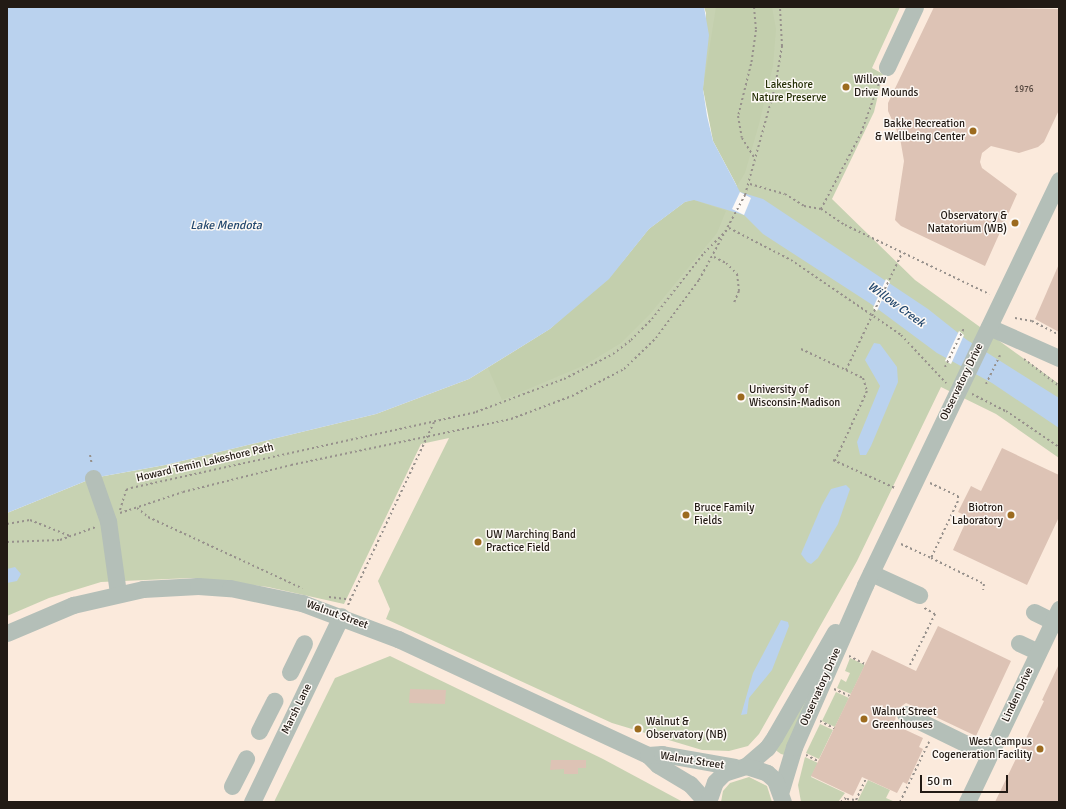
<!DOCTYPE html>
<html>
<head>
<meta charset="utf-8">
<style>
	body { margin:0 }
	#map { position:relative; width:1066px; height:809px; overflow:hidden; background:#fdf9f5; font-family:Signika,sans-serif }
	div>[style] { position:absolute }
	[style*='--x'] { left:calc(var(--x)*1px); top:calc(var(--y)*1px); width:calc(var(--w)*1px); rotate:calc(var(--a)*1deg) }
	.built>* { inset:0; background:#fbeadc }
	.green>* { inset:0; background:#c7d2b2 }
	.forest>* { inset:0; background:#c3cfad }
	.water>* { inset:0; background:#bad2ee }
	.pier>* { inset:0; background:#fdf9f5 }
	.building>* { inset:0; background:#ddc3b5 }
	.path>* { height:2px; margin-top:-1px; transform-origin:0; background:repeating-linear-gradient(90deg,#97918c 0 2px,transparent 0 5px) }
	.minor>* { height:17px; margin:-8.5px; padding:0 8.5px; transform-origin:8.5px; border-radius:8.5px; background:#b4bfb8 }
	.dots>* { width:11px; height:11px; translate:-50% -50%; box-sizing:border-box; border:2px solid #fdf9f5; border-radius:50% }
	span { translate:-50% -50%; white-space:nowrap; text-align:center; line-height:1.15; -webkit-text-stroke:3px #fdf9f5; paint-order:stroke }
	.number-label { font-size:9px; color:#51443c }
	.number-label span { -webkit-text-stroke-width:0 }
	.poi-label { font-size:11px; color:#221a14 }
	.left { translate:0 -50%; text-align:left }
	.right { translate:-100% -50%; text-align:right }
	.park-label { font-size:11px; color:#263007 }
	.street-label { font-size:11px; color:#221a14 }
	.water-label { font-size:12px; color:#23476d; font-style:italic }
	.frame { position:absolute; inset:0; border:8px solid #221a14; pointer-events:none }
	.scale { position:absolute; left:920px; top:775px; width:88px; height:18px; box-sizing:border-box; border:2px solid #221a14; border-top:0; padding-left:5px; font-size:12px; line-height:14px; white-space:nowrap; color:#221a14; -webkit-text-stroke:3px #fdf9f5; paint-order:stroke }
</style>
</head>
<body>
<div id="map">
	<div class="built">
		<div style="clip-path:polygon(704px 7px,1059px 7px,1059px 802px,7px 802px,7px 513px,165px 465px,376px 414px,469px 379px,550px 329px,624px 260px,649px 229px,685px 202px,737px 186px,705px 69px,706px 13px)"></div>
	</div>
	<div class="green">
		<div style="clip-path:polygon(704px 7px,900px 7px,872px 68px,883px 74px,874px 112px,832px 199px,915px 280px,1059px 384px,1059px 458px,996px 414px,941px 387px,857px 561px,759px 734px,748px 746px,729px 751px,702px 750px,612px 723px,386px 619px,390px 609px,378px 581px,449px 438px,421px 444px,344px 604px,268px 587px,191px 578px,168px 579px,101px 582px,49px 598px,7px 616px,7px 513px,93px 478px,165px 465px,376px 414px,469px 379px,550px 329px,624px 260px,649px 229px,685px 202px,737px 186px,703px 89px,706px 13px)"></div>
		<div style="clip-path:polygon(390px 656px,603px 759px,683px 802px,274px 802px,335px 678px)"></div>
		<div style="clip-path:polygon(850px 658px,865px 665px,851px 694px,837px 688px,841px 679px,846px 682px,850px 673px,845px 671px)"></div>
		<div style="clip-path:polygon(822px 664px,785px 755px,781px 754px,774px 749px)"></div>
		<div style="clip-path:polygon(836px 692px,849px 698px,835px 727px,822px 721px)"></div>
		<div style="clip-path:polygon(820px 724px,833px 730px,819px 759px,806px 753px)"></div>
		<div style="clip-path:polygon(805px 757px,818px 763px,811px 777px,845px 793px,838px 802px,801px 802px,798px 785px)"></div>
		<div style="clip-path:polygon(749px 777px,767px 786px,772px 802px,721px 802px,723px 791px,730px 783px)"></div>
		<div style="clip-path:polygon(868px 780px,890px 790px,886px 798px,895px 802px,857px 802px)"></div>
	</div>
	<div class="forest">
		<div style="clip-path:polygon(716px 7px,772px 7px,776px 29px,773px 66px,759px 124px,745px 173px,737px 186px,713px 141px,703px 89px)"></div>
		<div style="clip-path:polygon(694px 200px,726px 211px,717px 233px,650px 314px,621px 343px,585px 365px,502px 400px,488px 368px,550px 329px,609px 279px,649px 229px,685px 202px)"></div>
	</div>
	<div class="water">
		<div style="clip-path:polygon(7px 7px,704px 7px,709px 35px,703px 89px,707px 116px,713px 141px,740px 192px,763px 199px,928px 309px,967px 340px,1059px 398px,1059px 428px,992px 383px,937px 353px,871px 304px,763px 234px,744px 215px,694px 200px,685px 202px,649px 229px,609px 279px,550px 329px,469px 379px,376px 414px,165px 465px,93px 478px,7px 513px)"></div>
		<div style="clip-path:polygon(874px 343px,880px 344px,897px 367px,898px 382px,871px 446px,866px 455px,860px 455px,857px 442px,880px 386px,865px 360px)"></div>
		<div style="clip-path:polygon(846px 485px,850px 489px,838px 524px,818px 558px,811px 564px,807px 562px,801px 554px,822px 505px,831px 489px)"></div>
		<div style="clip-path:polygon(15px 567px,21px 574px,17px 581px,7px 583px,7px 569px)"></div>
		<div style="clip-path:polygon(781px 620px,788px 622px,789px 626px,772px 670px,749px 698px,747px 714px,741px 715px,753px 673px)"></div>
	</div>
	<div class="pier">
		<div style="clip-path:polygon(740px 192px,751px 198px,744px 215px,732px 209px)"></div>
		<div style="clip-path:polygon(886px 279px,890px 282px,877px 311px,873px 308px)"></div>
		<div style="clip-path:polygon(959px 331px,964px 335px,951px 364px,945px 361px)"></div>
	</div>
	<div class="building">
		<div style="clip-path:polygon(934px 7px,1059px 9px,1059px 110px,1044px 142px,1038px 147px,1019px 153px,991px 146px,982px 153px,980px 162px,982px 168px,1017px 194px,985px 266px,901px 226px,895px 220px,904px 161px,900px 138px,888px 111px,888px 103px)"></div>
		<div style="clip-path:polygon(1059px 264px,1059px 332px,1035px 319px)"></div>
		<div style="clip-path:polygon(1002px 448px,1059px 475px,1059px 517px,1027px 585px,953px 550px,968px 517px,958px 512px,971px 486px,981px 491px)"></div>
		<div style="clip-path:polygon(938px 626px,1011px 661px,976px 736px,906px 703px,896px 710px,895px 725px,923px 738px,919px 747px,923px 749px,907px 784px,903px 782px,897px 793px,862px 777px,853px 796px,811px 776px,872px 650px,916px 671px)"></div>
		<div style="clip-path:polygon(1059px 664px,1059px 802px,995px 802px,1044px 701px,1042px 700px)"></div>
		<div style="clip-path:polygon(410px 689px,446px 690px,445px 704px,409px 703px)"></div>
		<div style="clip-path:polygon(551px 760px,586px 760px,586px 768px,578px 768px,578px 774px,564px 774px,564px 769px,550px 770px)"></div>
	</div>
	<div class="path">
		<div style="--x:754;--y:7;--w:23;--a:85"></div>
		<div style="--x:756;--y:30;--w:34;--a:98"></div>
		<div style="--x:751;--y:64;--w:54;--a:104"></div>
		<div style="--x:738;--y:116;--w:22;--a:80"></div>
		<div style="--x:742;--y:138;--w:25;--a:58"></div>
		<div style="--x:750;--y:184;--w:36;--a:16"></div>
		<div style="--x:785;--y:194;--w:22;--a:32"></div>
		<div style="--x:804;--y:206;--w:17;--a:10"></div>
		<div style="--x:821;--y:209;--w:29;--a:34"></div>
		<div style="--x:845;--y:225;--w:160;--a:25.6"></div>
		<div style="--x:821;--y:209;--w:86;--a:-62.2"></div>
		<div style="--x:861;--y:133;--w:59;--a:-70"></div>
		<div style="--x:729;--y:228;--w:70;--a:27.3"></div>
		<div style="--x:791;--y:260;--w:133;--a:34.3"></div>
		<div style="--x:901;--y:335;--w:66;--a:46.8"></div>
		<div style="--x:714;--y:257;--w:13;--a:27"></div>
		<div style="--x:726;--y:263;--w:16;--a:45"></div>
		<div style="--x:737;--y:274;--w:17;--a:83"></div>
		<div style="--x:739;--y:291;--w:13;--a:113"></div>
		<div style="--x:1015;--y:318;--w:17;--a:10"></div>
		<div style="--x:1032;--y:321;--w:30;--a:27"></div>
		<div style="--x:801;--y:349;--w:68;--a:25.1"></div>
		<div style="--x:863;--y:378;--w:14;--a:73"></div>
		<div style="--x:867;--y:391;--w:77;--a:114.6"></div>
		<div style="--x:1024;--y:359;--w:44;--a:37.6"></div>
		<div style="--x:945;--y:367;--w:43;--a:-64"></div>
		<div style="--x:846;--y:370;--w:130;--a:-64.4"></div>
		<div style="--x:986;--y:384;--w:32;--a:-64"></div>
		<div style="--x:972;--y:394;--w:38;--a:27"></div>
		<div style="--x:1006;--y:411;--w:64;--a:34.2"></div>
		<div style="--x:90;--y:455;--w:10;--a:79"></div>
		<div style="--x:833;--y:460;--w:68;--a:24.3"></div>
		<div style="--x:930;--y:483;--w:31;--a:25"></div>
		<div style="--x:958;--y:496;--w:5;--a:90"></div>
		<div style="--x:958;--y:501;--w:63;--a:115.3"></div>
		<div style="--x:931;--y:558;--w:59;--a:26.1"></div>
		<div style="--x:984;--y:584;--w:6;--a:99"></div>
		<div style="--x:137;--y:508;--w:14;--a:39"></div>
		<div style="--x:148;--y:517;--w:170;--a:24.8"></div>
		<div style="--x:120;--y:510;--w:21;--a:-73"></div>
		<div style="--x:126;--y:490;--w:5;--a:-22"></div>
		<div style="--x:131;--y:488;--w:353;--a:-12.4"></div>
		<div style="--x:476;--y:412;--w:94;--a:-20.6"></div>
		<div style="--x:564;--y:379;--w:55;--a:-27"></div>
		<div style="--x:613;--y:354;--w:23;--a:-38"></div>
		<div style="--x:631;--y:340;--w:30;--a:-45"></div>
		<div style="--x:652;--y:319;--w:84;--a:-51.8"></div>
		<div style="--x:704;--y:253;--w:34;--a:-45"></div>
		<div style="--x:120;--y:513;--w:66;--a:-18.4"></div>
		<div style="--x:183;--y:492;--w:111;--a:-14"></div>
		<div style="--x:291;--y:465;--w:225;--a:-11.8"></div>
		<div style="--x:511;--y:419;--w:65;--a:-20.7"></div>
		<div style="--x:572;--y:396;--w:59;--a:-27.4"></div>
		<div style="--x:624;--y:369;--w:45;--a:-44.1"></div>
		<div style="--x:656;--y:338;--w:72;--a:-53.4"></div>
		<div style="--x:699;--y:280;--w:97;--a:-61.6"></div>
		<div style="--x:745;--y:195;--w:112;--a:-74.5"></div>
		<div style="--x:775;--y:87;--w:42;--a:-80.3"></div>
		<div style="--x:782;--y:46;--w:39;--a:-93"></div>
		<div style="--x:7;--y:524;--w:23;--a:-10"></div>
		<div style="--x:30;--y:520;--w:43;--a:21.8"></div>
		<div style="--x:7;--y:542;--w:53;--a:-2.2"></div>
		<div style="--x:60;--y:540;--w:38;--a:-20"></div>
		<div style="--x:901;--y:544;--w:33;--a:25"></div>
		<div style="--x:329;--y:597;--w:23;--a:7"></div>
		<div style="--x:348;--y:605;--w:202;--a:-64.8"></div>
		<div style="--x:849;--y:656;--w:18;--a:27"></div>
		<div style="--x:910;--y:665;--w:57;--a:-63.9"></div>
		<div style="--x:935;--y:614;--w:13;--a:-151"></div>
		<div style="--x:834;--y:689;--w:17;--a:24"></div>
		<div style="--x:820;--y:721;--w:16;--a:27"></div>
		<div style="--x:806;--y:755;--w:13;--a:27"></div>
		<div style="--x:847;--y:799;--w:9;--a:6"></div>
		<div style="--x:856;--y:800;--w:23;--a:-65"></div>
		<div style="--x:841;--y:802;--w:6;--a:-45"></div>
		<div style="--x:845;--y:798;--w:5;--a:53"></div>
		<div style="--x:900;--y:802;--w:67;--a:-64.2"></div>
	</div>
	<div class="minor">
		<div style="--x:887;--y:67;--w:66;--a:-65"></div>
		<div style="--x:989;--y:327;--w:77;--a:23.9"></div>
		<div style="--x:93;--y:478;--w:46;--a:70.8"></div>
		<div style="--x:108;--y:521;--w:73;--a:82.1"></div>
		<div style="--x:871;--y:573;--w:53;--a:24.6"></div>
		<div style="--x:1034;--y:612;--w:28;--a:26"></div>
		<div style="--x:7;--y:633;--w:72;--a:-23"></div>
		<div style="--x:73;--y:605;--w:72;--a:-12.9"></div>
		<div style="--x:143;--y:589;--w:55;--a:-3.1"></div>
		<div style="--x:198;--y:586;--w:32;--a:4"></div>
		<div style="--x:230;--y:588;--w:74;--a:11.8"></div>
		<div style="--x:302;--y:603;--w:103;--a:20.6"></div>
		<div style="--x:398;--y:639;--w:276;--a:24.9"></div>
		<div style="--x:648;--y:755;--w:14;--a:45"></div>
		<div style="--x:658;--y:765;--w:37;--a:31"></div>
		<div style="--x:690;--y:784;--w:24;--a:48"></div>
		<div style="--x:1019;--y:643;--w:21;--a:25"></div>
		<div style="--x:290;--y:672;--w:32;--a:-64"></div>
		<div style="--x:905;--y:714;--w:93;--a:26"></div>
		<div style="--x:259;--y:731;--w:34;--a:-63"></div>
		<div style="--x:648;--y:755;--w:14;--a:-4"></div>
		<div style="--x:662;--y:754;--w:74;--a:10.1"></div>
		<div style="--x:746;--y:766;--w:28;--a:-41"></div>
		<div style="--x:767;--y:748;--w:14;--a:-56"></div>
		<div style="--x:775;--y:736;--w:120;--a:-60"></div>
		<div style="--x:232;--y:786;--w:31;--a:-63"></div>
		<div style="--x:781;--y:790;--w:45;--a:-73.2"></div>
		<div style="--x:794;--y:747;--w:177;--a:-66.3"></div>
		<div style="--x:865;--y:585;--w:449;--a:-64.4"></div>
		<div style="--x:252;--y:802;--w:206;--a:-64.4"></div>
		<div style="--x:708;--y:802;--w:21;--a:-71"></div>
		<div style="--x:715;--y:782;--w:13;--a:-45"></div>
		<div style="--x:724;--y:773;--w:23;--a:-18"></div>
		<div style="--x:746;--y:766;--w:22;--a:18"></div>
		<div style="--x:767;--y:773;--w:11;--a:41"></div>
		<div style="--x:775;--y:780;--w:23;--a:70"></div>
		<div style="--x:967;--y:802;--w:214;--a:-64.5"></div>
	</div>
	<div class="dots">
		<div style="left:846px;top:87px;background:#9c6b1f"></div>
		<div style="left:973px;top:131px;background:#9c6b1f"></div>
		<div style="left:1015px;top:223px;background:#9c6b1f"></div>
		<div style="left:741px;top:397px;background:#9c6b1f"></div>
		<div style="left:686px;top:515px;background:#9c6b1f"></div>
		<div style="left:1011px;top:515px;background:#9c6b1f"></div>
		<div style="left:478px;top:542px;background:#9c6b1f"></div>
		<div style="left:864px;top:719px;background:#9c6b1f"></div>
		<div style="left:638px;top:729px;background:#9c6b1f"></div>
		<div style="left:1040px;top:749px;background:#9c6b1f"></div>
	</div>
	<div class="number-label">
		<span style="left:1024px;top:90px">1976</span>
	</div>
	<div class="poi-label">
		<span class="left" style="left:854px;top:87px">Willow<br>Drive Mounds</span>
		<span class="right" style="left:965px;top:131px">Bakke Recreation<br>&amp; Wellbeing Center</span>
		<span class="right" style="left:1007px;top:223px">Observatory &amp;<br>Natatorium (WB)</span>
		<span class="left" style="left:749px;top:397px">University of<br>Wisconsin-Madison</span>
		<span class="left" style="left:694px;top:515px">Bruce Family<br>Fields</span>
		<span class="right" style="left:1003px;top:515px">Biotron<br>Laboratory</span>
		<span class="left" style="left:486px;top:542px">UW Marching Band<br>Practice Field</span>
		<span class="left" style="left:872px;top:719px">Walnut Street<br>Greenhouses</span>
		<span class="left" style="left:646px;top:729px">Walnut &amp;<br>Observatory (NB)</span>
		<span class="right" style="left:1032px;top:749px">West Campus<br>Cogeneration Facility</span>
	</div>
	<div class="park-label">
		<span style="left:789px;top:92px">Lakeshore<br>Nature Preserve</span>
	</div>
	<div class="street-label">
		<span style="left:962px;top:382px;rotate:-64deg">Observatory Drive</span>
		<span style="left:205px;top:463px;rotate:-13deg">Howard Temin Lakeshore Path</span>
		<span style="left:337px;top:615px;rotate:20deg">Walnut Street</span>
		<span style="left:821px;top:687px;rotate:-66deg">Observatory Drive</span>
		<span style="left:1018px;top:695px;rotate:-65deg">Linden Drive</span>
		<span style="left:297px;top:709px;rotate:-64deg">Marsh Lane</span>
		<span style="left:692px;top:761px;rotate:9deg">Walnut Street</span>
	</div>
	<div class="water-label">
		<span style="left:226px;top:226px">Lake Mendota</span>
		<span style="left:896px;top:305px;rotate:36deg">Willow Creek</span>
	</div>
	<div class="frame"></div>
	<div class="scale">50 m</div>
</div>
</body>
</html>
